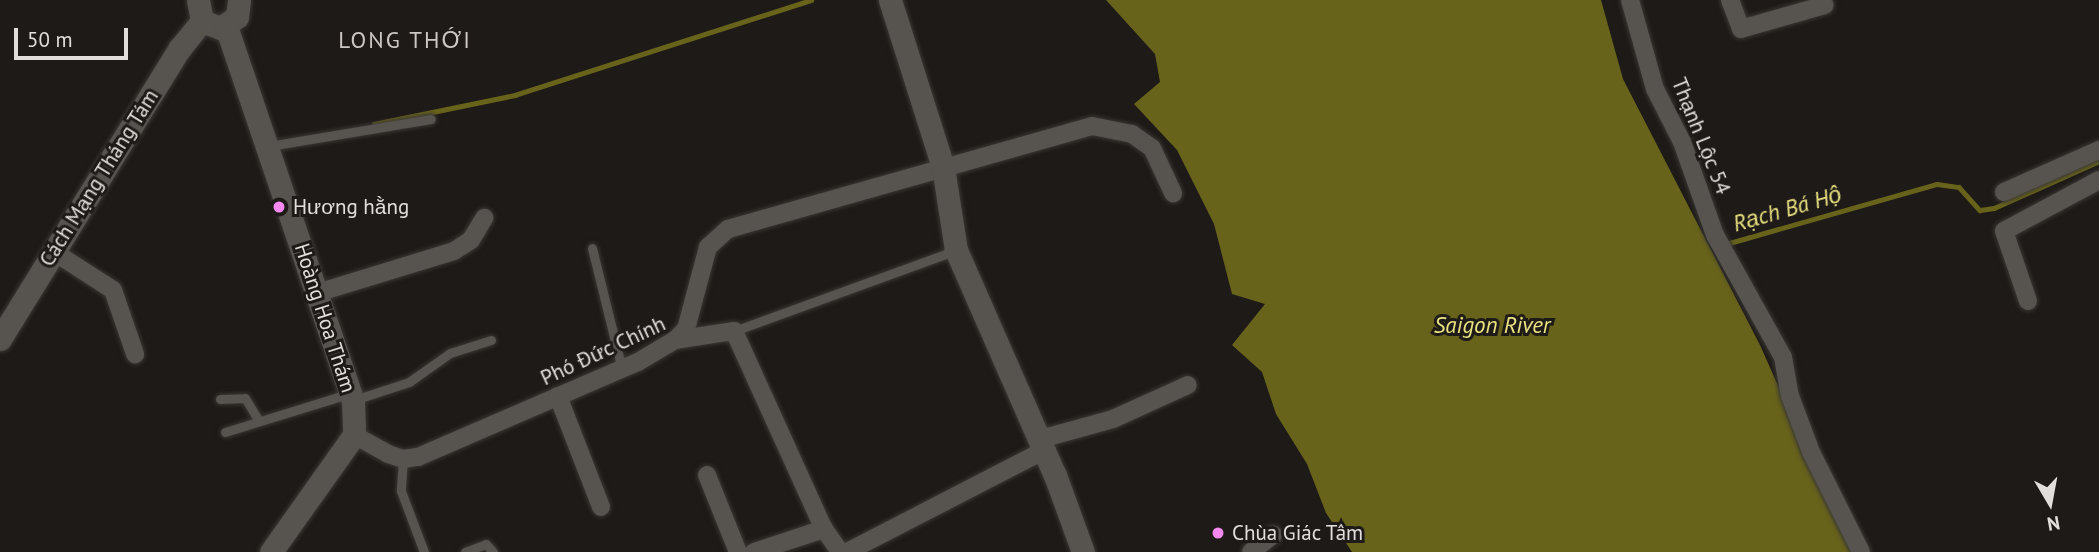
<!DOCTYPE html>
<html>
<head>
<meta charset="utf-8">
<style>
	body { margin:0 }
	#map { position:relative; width:2099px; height:552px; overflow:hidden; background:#1e1a17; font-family:"PT Sans",sans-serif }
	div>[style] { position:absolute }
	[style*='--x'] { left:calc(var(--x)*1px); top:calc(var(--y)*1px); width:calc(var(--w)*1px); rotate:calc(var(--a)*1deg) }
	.water>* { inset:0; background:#68631b }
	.stream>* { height:4.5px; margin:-2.25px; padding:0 2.25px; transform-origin:2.25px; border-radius:2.25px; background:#68631b }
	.roads { filter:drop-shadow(0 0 2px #383634) drop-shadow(0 0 2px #383634) }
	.service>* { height:9px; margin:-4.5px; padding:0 4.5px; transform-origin:4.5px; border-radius:4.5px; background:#57534f }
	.minor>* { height:18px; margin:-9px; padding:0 9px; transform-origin:9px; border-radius:9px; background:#57534f }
	.tertiary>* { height:23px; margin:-11.5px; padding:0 11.5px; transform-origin:11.5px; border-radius:11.5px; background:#57534f }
	.dots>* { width:19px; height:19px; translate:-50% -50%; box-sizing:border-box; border:4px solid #1e1a17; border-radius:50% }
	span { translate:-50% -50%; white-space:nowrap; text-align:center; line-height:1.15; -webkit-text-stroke:6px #1e1a17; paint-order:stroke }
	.street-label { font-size:21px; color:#e1dedc }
	.poi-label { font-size:21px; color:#e1dedc }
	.left { translate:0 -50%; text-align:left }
	.neighbourhood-label { font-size:23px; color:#ccc7c3; letter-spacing:2px }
	.water-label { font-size:23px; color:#e9e280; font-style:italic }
	.north { position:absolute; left:2015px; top:468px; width:70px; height:70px; -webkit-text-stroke:5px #1e1a17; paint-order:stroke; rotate:170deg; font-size:19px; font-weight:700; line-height:28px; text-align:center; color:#e1dedc }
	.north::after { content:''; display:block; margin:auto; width:24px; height:32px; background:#e1dedc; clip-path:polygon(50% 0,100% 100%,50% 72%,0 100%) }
	.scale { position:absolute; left:14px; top:28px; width:114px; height:32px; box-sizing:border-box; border:4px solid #e1dedc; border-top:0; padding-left:9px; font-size:21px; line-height:24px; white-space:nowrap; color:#e1dedc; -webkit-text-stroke:5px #1e1a17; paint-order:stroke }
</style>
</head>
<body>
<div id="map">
	<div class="water">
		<div style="clip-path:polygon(1106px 0,1601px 0,1623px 79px,1760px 345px,1852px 552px,1352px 552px,1326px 513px,1307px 464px,1276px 414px,1262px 372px,1232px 345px,1265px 304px,1232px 294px,1214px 224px,1177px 150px,1134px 104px,1160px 82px,1155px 54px)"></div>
	</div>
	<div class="stream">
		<div style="--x:374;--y:124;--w:144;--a:-11.6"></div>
		<div style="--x:515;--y:95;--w:311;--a:-17.8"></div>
		<div style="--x:1726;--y:244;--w:219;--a:-15.9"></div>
		<div style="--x:1937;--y:184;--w:22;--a:8"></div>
		<div style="--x:1959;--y:187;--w:31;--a:48"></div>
		<div style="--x:1980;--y:210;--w:14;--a:-8"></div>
		<div style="--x:1994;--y:208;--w:115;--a:-24.1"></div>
	</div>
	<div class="roads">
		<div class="service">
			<div style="--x:269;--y:146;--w:164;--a:-9.5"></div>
			<div style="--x:592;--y:248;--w:125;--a:76.1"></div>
			<div style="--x:734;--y:331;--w:234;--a:-20"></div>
			<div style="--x:220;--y:399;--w:25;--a:-2"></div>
			<div style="--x:245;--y:398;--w:26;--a:59"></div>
			<div style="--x:354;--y:400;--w:58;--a:-18.1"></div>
			<div style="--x:409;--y:382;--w:50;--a:-35.3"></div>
			<div style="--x:450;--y:353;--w:43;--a:-17.6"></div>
			<div style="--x:225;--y:432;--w:129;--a:-17.2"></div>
			<div style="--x:403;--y:459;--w:32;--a:94"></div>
			<div style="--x:401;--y:491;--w:65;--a:69.3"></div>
			<div style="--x:465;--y:552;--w:22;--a:-21"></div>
			<div style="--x:486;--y:544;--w:11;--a:49"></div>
		</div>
		<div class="minor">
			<div style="--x:1630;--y:0;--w:92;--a:74.3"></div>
			<div style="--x:1655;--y:89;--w:59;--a:63"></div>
			<div style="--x:1682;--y:142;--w:99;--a:70.5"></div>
			<div style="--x:1715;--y:235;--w:140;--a:60.9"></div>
			<div style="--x:1783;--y:357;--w:40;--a:80"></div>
			<div style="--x:1790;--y:396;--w:60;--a:69.4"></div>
			<div style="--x:1811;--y:452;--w:112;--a:63.4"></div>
			<div style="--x:1730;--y:0;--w:31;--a:69"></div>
			<div style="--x:1741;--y:29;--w:87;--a:-15.9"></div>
			<div style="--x:2004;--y:192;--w:104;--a:-23.9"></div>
			<div style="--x:54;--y:252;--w:70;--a:32.8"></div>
			<div style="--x:113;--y:290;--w:68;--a:71"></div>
			<div style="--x:317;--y:293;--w:143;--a:-17"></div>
			<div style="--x:454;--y:251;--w:20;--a:-33"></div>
			<div style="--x:471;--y:240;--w:26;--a:-59"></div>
			<div style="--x:2028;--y:301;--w:74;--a:-108.9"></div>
			<div style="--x:2004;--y:231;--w:108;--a:-28.2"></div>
			<div style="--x:675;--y:340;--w:16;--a:-45"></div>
			<div style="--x:686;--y:329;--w:85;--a:-75"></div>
			<div style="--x:708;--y:247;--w:27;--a:-42"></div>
			<div style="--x:728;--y:229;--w:378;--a:-15.8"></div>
			<div style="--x:1092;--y:126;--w:41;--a:11.3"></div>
			<div style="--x:1132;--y:134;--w:24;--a:35"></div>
			<div style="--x:1152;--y:148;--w:50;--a:65"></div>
			<div style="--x:558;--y:396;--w:119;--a:68.8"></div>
			<div style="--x:354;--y:435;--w:39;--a:29"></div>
			<div style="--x:388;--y:454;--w:16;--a:18"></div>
			<div style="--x:403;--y:459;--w:15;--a:-8"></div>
			<div style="--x:418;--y:457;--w:240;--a:-23.4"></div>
			<div style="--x:638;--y:362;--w:43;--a:-30.7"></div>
			<div style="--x:675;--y:340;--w:60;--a:-8.7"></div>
			<div style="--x:734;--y:331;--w:217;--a:65.6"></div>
			<div style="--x:824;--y:529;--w:28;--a:55"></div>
			<div style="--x:1037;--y:440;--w:79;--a:-15.4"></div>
			<div style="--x:1113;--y:419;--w:82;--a:-24.4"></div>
			<div style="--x:707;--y:475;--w:83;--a:68.1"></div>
			<div style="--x:754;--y:552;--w:74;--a:-18.2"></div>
			<div style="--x:847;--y:552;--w:218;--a:-27.3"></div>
			<div style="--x:1251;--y:552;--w:28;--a:-38"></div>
		</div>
		<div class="tertiary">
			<div style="--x:198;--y:0;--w:21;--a:79"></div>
			<div style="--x:202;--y:21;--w:19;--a:21"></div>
			<div style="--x:220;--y:28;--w:20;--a:-33"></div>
			<div style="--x:237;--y:17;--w:17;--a:-83"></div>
			<div style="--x:890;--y:0;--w:175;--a:72.4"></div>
			<div style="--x:943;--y:167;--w:84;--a:81.1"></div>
			<div style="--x:956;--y:250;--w:246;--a:66.3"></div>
			<div style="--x:1055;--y:475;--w:82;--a:70"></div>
			<div style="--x:226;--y:26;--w:396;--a:71.3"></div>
			<div style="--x:353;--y:401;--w:34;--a:88"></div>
			<div style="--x:354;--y:435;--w:143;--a:125.4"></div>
			<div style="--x:0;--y:339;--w:342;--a:-58.3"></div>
			<div style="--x:180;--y:48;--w:35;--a:-51"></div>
		</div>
	</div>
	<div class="dots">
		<div style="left:279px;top:207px;background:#f589ef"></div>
		<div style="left:1218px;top:533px;background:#f589ef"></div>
	</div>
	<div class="street-label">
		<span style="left:1701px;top:136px;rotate:68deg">Thạnh Lộc 54</span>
		<span style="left:99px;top:178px;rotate:-58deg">Cách Mạng Tháng Tám</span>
		<span style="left:325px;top:318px;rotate:72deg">Hoàng Hoa Thám</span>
		<span style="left:603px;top:351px;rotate:-25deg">Phó Đức Chính</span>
	</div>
	<div class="poi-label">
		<span class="left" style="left:293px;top:207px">Hương hằng</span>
		<span class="left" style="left:1232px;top:533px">Chùa Giác Tâm</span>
	</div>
	<div class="neighbourhood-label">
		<span style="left:405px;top:40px">LONG THỚI</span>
	</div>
	<div class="water-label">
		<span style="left:1787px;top:209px;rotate:-16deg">Rạch Bá Hộ</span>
		<span style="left:1492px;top:325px">Saigon River</span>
	</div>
	<div class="north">N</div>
	<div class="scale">50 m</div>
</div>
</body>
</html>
